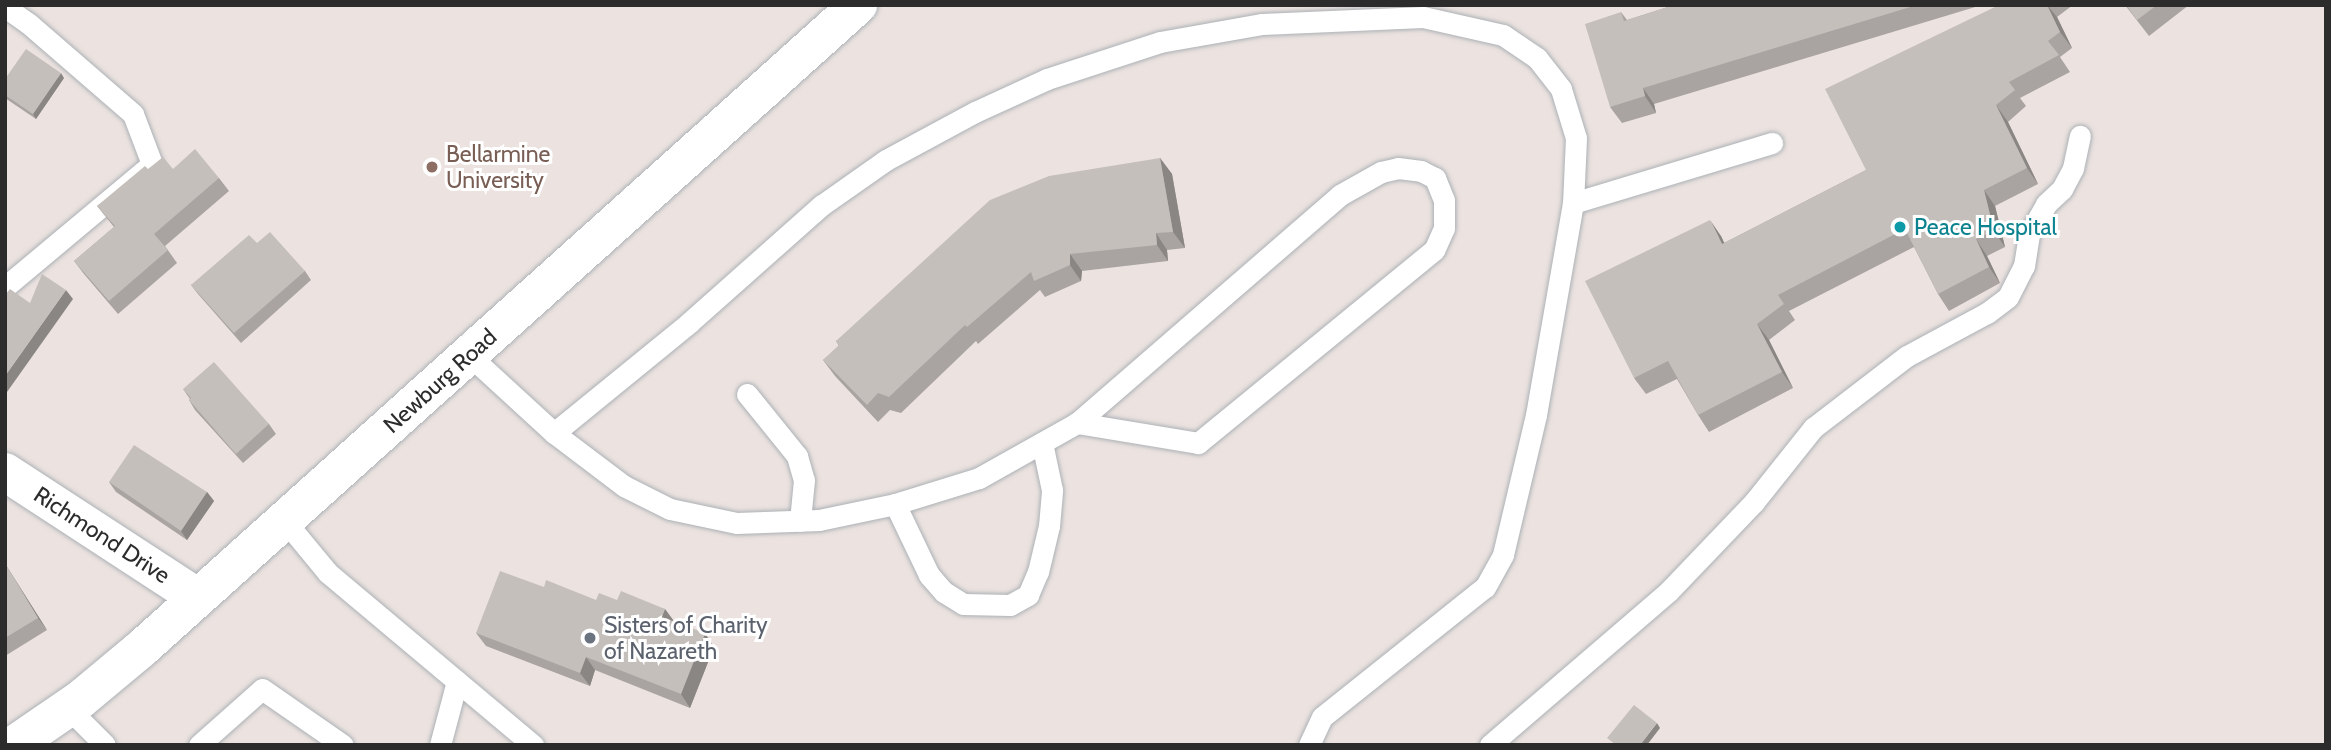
<!DOCTYPE html>
<html>
<head>
<meta charset="utf-8">
<style>
	body { margin:0 }
	#map { position:relative; width:2331px; height:750px; overflow:hidden; background:#ece3e0; font-family:Cabin,sans-serif }
	div>[style] { position:absolute }
	[style*='--x'] { left:calc(var(--x)*1px); top:calc(var(--y)*1px); width:calc(var(--w)*1px); rotate:calc(var(--a)*1deg) }
	.roads { filter:drop-shadow(0 0 2px #acb1b6) drop-shadow(0 0 2px #acb1b6) }
	.service>* { height:21px; margin:-10.5px; padding:0 10.5px; transform-origin:10.5px; border-radius:10.5px; background:#fff }
	.minor>* { height:38px; margin:-19px; padding:0 19px; transform-origin:19px; border-radius:19px; background:#fff }
	.secondary>* { height:38px; margin:-19px; padding:0 19px; transform-origin:19px; border-radius:19px; background:#fff }
	.wall>* { inset:0; background:#a9a4a1 }
	.shaded-wall>* { inset:0; background:#8a8683 }
	.building>* { inset:0; background:#c5bfbb }
	.dots>* { width:19px; height:19px; translate:-50% -50%; box-sizing:border-box; border:4px solid #fff; border-radius:50% }
	span { translate:-50% -50%; white-space:nowrap; text-align:center; line-height:1.15; -webkit-text-stroke:6px #fff; paint-order:stroke }
	.education-label { font-size:23px; color:#785e54 }
	.left { translate:0 -50%; text-align:left }
	.culture-label { font-size:23px; color:#0d838f }
	.street-label { font-size:23px; color:#2c2c2c }
	.worship-label { font-size:23px; color:#5b616d }
	.frame { position:absolute; inset:0; border:7px solid #2c2c2c; pointer-events:none }
</style>
</head>
<body>
<div id="map">
	<div class="roads">
		<div class="service">
			<div style="--x:5;--y:7;--w:28;--a:35"></div>
			<div style="--x:28;--y:23;--w:139;--a:40.9"></div>
			<div style="--x:133;--y:114;--w:53;--a:69.2"></div>
			<div style="--x:152;--y:164;--w:192;--a:140.1"></div>
			<div style="--x:1573;--y:203;--w:208;--a:-16.8"></div>
			<div style="--x:469;--y:355;--w:115;--a:42.5"></div>
			<div style="--x:554;--y:433;--w:176;--a:-39.2"></div>
			<div style="--x:690;--y:322;--w:176;--a:-41.6"></div>
			<div style="--x:822;--y:205;--w:78;--a:-35.1"></div>
			<div style="--x:886;--y:160;--w:101;--a:-28.3"></div>
			<div style="--x:975;--y:112;--w:79;--a:-24.6"></div>
			<div style="--x:1047;--y:79;--w:119;--a:-18.1"></div>
			<div style="--x:1160;--y:42;--w:104;--a:-10"></div>
			<div style="--x:1262;--y:24;--w:161;--a:-2.5"></div>
			<div style="--x:1423;--y:17;--w:82;--a:12.7"></div>
			<div style="--x:1503;--y:35;--w:41;--a:34.1"></div>
			<div style="--x:1537;--y:58;--w:39;--a:52"></div>
			<div style="--x:1561;--y:89;--w:51;--a:73"></div>
			<div style="--x:1576;--y:138;--w:65;--a:92.6"></div>
			<div style="--x:1573;--y:203;--w:215;--a:99.9"></div>
			<div style="--x:1536;--y:415;--w:144;--a:103.3"></div>
			<div style="--x:1503;--y:555;--w:37;--a:119"></div>
			<div style="--x:1485;--y:587;--w:208;--a:141.4"></div>
			<div style="--x:1322;--y:717;--w:31;--a:115"></div>
			<div style="--x:747;--y:394;--w:80;--a:51.1"></div>
			<div style="--x:797;--y:456;--w:25;--a:74"></div>
			<div style="--x:804;--y:480;--w:41;--a:95.6"></div>
			<div style="--x:554;--y:433;--w:88;--a:37.1"></div>
			<div style="--x:624;--y:486;--w:51;--a:26.6"></div>
			<div style="--x:670;--y:509;--w:68;--a:11.8"></div>
			<div style="--x:737;--y:523;--w:82;--a:-2.1"></div>
			<div style="--x:819;--y:520;--w:78;--a:-11.9"></div>
			<div style="--x:895;--y:504;--w:88;--a:-17.2"></div>
			<div style="--x:979;--y:478;--w:112;--a:-29.3"></div>
			<div style="--x:1077;--y:423;--w:348;--a:-40.9"></div>
			<div style="--x:1340;--y:195;--w:47;--a:-29.3"></div>
			<div style="--x:1381;--y:172;--w:17;--a:-13"></div>
			<div style="--x:1398;--y:168;--w:23;--a:7"></div>
			<div style="--x:1421;--y:171;--w:16;--a:27"></div>
			<div style="--x:1435;--y:178;--w:24;--a:68"></div>
			<div style="--x:1444;--y:200;--w:28;--a:90"></div>
			<div style="--x:1444;--y:228;--w:24;--a:114"></div>
			<div style="--x:1434;--y:250;--w:305;--a:140.7"></div>
			<div style="--x:1198;--y:443;--w:123;--a:-170.6"></div>
			<div style="--x:895;--y:504;--w:79;--a:64.4"></div>
			<div style="--x:929;--y:575;--w:23;--a:49"></div>
			<div style="--x:944;--y:592;--w:22;--a:32"></div>
			<div style="--x:963;--y:604;--w:47;--a:1.2"></div>
			<div style="--x:1010;--y:605;--w:21;--a:-29"></div>
			<div style="--x:1028;--y:595;--w:25;--a:-67"></div>
			<div style="--x:1038;--y:572;--w:47;--a:-76.6"></div>
			<div style="--x:1049;--y:526;--w:36;--a:-85"></div>
			<div style="--x:1052;--y:490;--w:48;--a:-102"></div>
			<div style="--x:285;--y:521;--w:67;--a:50.4"></div>
			<div style="--x:328;--y:573;--w:268;--a:40"></div>
			<div style="--x:68;--y:708;--w:52;--a:45"></div>
			<div style="--x:199;--y:745;--w:84;--a:-41.6"></div>
			<div style="--x:262;--y:689;--w:98;--a:34.7"></div>
			<div style="--x:440;--y:745;--w:66;--a:-75.1"></div>
			<div style="--x:1490;--y:745;--w:236;--a:-40.7"></div>
			<div style="--x:1669;--y:591;--w:123;--a:-46.3"></div>
			<div style="--x:1754;--y:502;--w:95;--a:-51.4"></div>
			<div style="--x:1813;--y:428;--w:118;--a:-37.5"></div>
			<div style="--x:1907;--y:356;--w:91;--a:-28.3"></div>
			<div style="--x:1987;--y:313;--w:26;--a:-37"></div>
			<div style="--x:2008;--y:297;--w:35;--a:-63"></div>
			<div style="--x:2024;--y:266;--w:32;--a:-81"></div>
			<div style="--x:2029;--y:234;--w:34;--a:-60"></div>
			<div style="--x:2046;--y:204;--w:22;--a:-43"></div>
			<div style="--x:2062;--y:189;--w:24;--a:-62"></div>
			<div style="--x:2073;--y:168;--w:33;--a:-78"></div>
		</div>
		<div class="minor">
			<div style="--x:5;--y:472;--w:230;--a:33.1"></div>
		</div>
		<div class="secondary">
			<div style="--x:14;--y:745;--w:81;--a:-34.5"></div>
			<div style="--x:81;--y:699;--w:78;--a:-39.8"></div>
			<div style="--x:141;--y:649;--w:964;--a:-41.93"></div>
		</div>
	</div>
	<div class="wall">
		<div style="clip-path:polygon(1674px 5px,1982px 5px,1654px 104px,1656px 113px,1622px 123px,1610px 107px,1621px 12px,1627px 20px)"></div>
		<div style="clip-path:polygon(1999px 5px,2073px 5px,2057px 17px,2072px 48px,2060px 57px,2070px 72px,2020px 98px,2026px 106px,2008px 122px,2038px 184px,1995px 206px,2005px 247px,1987px 256px,2000px 283px,1949px 311px,1938px 294px,1914px 247px,1789px 311px,1795px 320px,1769px 340px,1793px 388px,1709px 432px,1698px 415px,1677px 379px,1646px 394px,1634px 378px,1721px 236px,1724px 243px,1866px 170px)"></div>
		<div style="clip-path:polygon(2125px 5px,2189px 5px,2149px 36px)"></div>
		<div style="clip-path:polygon(64px 78px,36px 119px,5px 98px,5px 79px)"></div>
		<div style="clip-path:polygon(1160px 158px,1172px 174px,1185px 248px,1167px 250px,1168px 261px,1082px 271px,1081px 281px,1045px 297px,1040px 290px,978px 344px,976px 341px,901px 413px,890px 410px,878px 422px,835px 376px,823px 360px,839px 346px,836px 341px)"></div>
		<div style="clip-path:polygon(148px 169px,219px 178px,229px 191px,165px 246px,177px 263px,118px 314px,84px 274px,74px 261px,114px 227px,97px 206px)"></div>
		<div style="clip-path:polygon(257px 243px,305px 271px,311px 280px,241px 343px,198px 294px,191px 285px)"></div>
		<div style="clip-path:polygon(183px 389px,269px 424px,276px 434px,243px 463px,195px 410px,189px 400px,190px 399px)"></div>
		<div style="clip-path:polygon(109px 482px,207px 492px,214px 501px,187px 540px,116px 492px)"></div>
		<div style="clip-path:polygon(6px 565px,47px 630px,5px 656px,5px 566px)"></div>
		<div style="clip-path:polygon(596px 600px,617px 600px,665px 609px,674px 621px,714px 647px,690px 708px,595px 670px,590px 686px,486px 646px,476px 633px)"></div>
	</div>
	<div class="shaded-wall">
		<div style="clip-path:polygon(2047px 5px,2057px 17px,2072px 48px,2060px 32px)"></div>
		<div style="clip-path:polygon(61px 73px,64px 78px,36px 119px,33px 114px)"></div>
		<div style="clip-path:polygon(1643px 88px,1654px 104px,1656px 113px,1645px 96px)"></div>
		<div style="clip-path:polygon(1996px 105px,2008px 122px,2038px 184px,2027px 168px)"></div>
		<div style="clip-path:polygon(1160px 158px,1172px 174px,1185px 248px,1173px 232px)"></div>
		<div style="clip-path:polygon(1984px 190px,1995px 206px,2005px 247px,1994px 231px)"></div>
		<div style="clip-path:polygon(1710px 220px,1721px 236px,1733px 261px,1722px 244px)"></div>
		<div style="clip-path:polygon(1156px 233px,1167px 250px,1168px 261px,1157px 245px)"></div>
		<div style="clip-path:polygon(1976px 239px,1987px 256px,2000px 283px,1989px 267px)"></div>
		<div style="clip-path:polygon(1070px 254px,1082px 271px,1081px 281px,1070px 265px)"></div>
		<div style="clip-path:polygon(66px 290px,73px 299px,7px 392px,5px 390px,5px 376px)"></div>
		<div style="clip-path:polygon(1757px 324px,1769px 340px,1793px 388px,1782px 372px)"></div>
		<div style="clip-path:polygon(207px 492px,214px 501px,187px 540px,181px 531px)"></div>
		<div style="clip-path:polygon(6px 565px,14px 578px,47px 630px,38px 618px)"></div>
		<div style="clip-path:polygon(665px 609px,675px 623px,662px 617px)"></div>
		<div style="clip-path:polygon(705px 633px,714px 647px,690px 708px,681px 694px)"></div>
		<div style="clip-path:polygon(586px 657px,595px 670px,590px 686px,580px 673px)"></div>
		<div style="clip-path:polygon(1657px 723px,1660px 728px,1647px 745px,1640px 745px)"></div>
	</div>
	<div class="building">
		<div style="clip-path:polygon(1674px 5px,1917px 5px,1643px 88px,1645px 96px,1610px 107px,1585px 24px,1621px 12px,1624px 21px)"></div>
		<div style="clip-path:polygon(1999px 5px,2047px 5px,2060px 32px,2048px 41px,2059px 55px,2009px 82px,2015px 90px,1996px 105px,2027px 168px,1984px 190px,1994px 231px,1976px 239px,1989px 267px,1938px 294px,1905px 229px,1778px 295px,1784px 304px,1757px 324px,1782px 372px,1698px 415px,1668px 361px,1634px 378px,1585px 281px,1710px 220px,1722px 244px,1866px 170px,1825px 89px)"></div>
		<div style="clip-path:polygon(2126px 5px,2157px 5px,2137px 20px)"></div>
		<div style="clip-path:polygon(26px 49px,61px 73px,33px 114px,5px 95px,5px 79px)"></div>
		<div style="clip-path:polygon(195px 149px,219px 178px,154px 234px,168px 250px,109px 301px,74px 261px,115px 226px,97px 206px,145px 166px,148px 169px,163px 157px,173px 169px)"></div>
		<div style="clip-path:polygon(1160px 158px,1173px 232px,1156px 233px,1157px 245px,1070px 254px,1070px 265px,1034px 281px,1031px 272px,967px 327px,965px 325px,889px 397px,878px 393px,867px 405px,823px 360px,839px 345px,836px 341px,990px 200px,1049px 176px)"></div>
		<div style="clip-path:polygon(270px 232px,305px 271px,234px 333px,191px 285px,249px 235px,257px 243px)"></div>
		<div style="clip-path:polygon(42px 274px,66px 290px,5px 376px,5px 295px,10px 289px,30px 303px)"></div>
		<div style="clip-path:polygon(214px 362px,269px 424px,236px 454px,189px 400px,191px 398px,183px 389px)"></div>
		<div style="clip-path:polygon(134px 445px,207px 492px,181px 531px,109px 482px)"></div>
		<div style="clip-path:polygon(6px 565px,38px 618px,5px 638px,5px 566px)"></div>
		<div style="clip-path:polygon(500px 571px,544px 587px,546px 580px,596px 600px,599px 593px,617px 600px,621px 591px,665px 609px,662px 617px,705px 633px,681px 694px,586px 657px,580px 673px,476px 633px)"></div>
		<div style="clip-path:polygon(1634px 705px,1657px 723px,1640px 745px,1616px 745px,1607px 738px)"></div>
	</div>
	<div class="dots">
		<div style="left:432px;top:167px;background:#8d6e63"></div>
		<div style="left:1900px;top:227px;background:#0f9aa8"></div>
		<div style="left:590px;top:638px;background:#6b7280"></div>
	</div>
	<div class="education-label">
		<span class="left" style="left:446px;top:167px">Bellarmine<br>University</span>
	</div>
	<div class="culture-label">
		<span class="left" style="left:1914px;top:227px">Peace Hospital</span>
	</div>
	<div class="street-label">
		<span style="left:440px;top:381px;rotate:-42deg">Newburg Road</span>
		<span style="left:102px;top:535px;rotate:33deg">Richmond Drive</span>
	</div>
	<div class="worship-label">
		<span class="left" style="left:604px;top:638px">Sisters of Charity<br>of Nazareth</span>
	</div>
	<div class="frame"></div>
</div>
</body>
</html>
